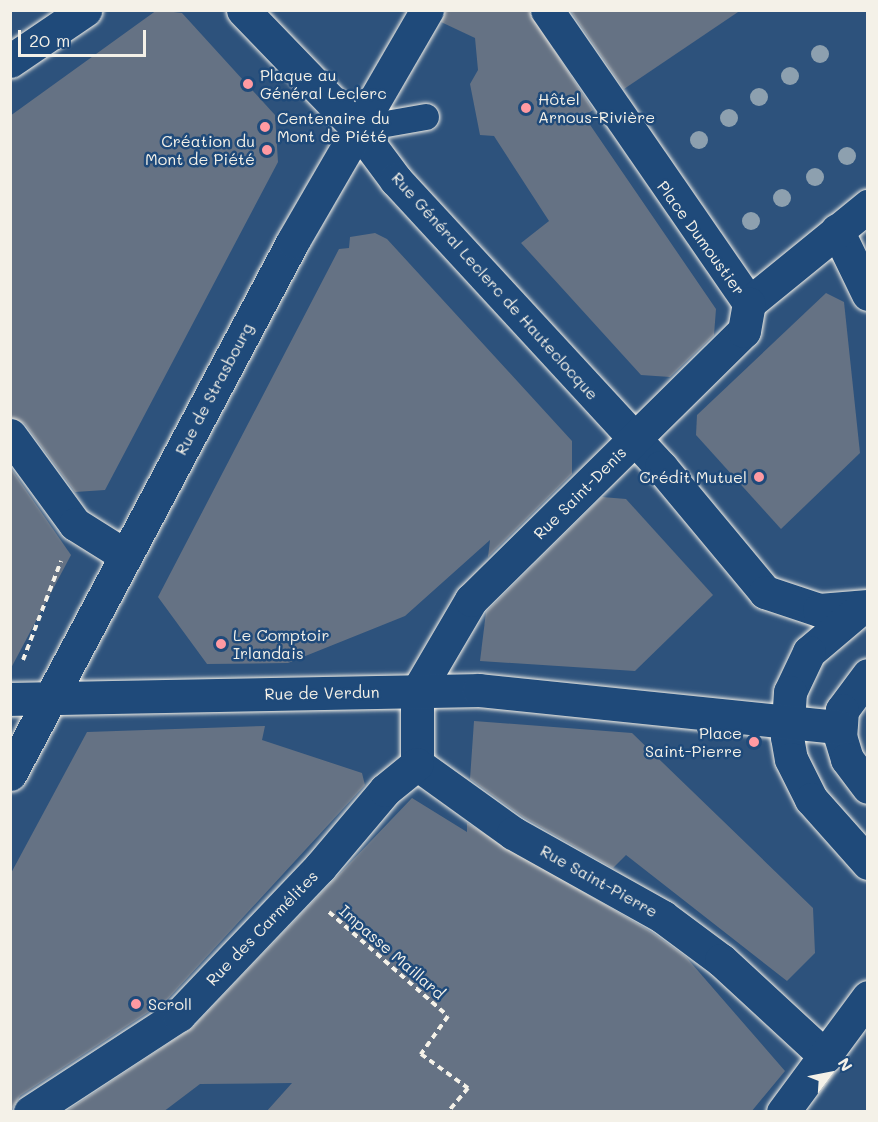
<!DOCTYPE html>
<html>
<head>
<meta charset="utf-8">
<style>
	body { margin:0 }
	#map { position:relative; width:878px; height:1122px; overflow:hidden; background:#2d527c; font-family:Mali,sans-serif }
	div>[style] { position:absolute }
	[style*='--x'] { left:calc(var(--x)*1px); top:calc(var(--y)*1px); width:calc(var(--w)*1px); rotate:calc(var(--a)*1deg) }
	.building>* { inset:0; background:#657284 }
	.path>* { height:4px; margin-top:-2px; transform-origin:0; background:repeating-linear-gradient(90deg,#f4f1e8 0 6px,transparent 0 10.5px) }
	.roads { filter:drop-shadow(0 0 2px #f4f1e8) drop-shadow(0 0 2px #f4f1e8) }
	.lane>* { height:26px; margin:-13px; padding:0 13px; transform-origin:13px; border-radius:13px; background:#1f4a7a }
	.street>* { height:33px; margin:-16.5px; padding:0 16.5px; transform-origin:16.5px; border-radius:16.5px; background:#1f4a7a }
	.secondary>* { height:33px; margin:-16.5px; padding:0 16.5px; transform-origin:16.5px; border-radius:16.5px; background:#1f4a7a }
	.trees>* { width:18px; height:18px; margin:-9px; border-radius:50%; background:#8da0af }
	.dots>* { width:16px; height:16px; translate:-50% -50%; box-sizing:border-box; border:3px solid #1f4a7a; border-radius:50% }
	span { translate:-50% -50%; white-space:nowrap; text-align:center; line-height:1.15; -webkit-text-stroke:5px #1f4a7a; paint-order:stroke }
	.poi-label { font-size:16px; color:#f4f1e8 }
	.left { translate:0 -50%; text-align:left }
	.right { translate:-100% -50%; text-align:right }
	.street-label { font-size:16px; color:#f4f1e8 }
	.frame { position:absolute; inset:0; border:12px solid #f4f1e8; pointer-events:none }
	.north { position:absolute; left:800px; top:1044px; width:60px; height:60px; -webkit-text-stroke:4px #1f4a7a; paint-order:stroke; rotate:58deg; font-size:16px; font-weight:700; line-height:24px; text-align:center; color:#f4f1e8 }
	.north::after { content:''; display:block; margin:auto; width:21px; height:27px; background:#f4f1e8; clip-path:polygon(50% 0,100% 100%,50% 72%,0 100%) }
	.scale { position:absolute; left:18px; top:30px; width:128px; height:27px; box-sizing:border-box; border:3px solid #f4f1e8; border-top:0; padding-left:8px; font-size:18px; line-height:21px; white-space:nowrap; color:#f4f1e8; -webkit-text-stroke:4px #1f4a7a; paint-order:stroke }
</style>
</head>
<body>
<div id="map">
	<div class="building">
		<div style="clip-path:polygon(157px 10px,182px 13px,275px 115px,278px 162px,105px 490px,75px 492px,25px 424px,10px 417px,10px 116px)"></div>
		<div style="clip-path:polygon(446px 10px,528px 10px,593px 110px,584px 116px,716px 309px,714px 335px,670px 377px,641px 375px,521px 243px,549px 221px,494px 136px,480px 135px,470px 84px,478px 70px,475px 38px,441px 22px)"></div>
		<div style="clip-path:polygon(570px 10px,741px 10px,624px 89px)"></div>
		<div style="clip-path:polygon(375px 233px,387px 239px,572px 441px,572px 474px,488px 557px,490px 540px,405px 616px,288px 663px,207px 664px,158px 597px,339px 249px,349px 248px,350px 237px)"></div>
		<div style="clip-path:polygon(826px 293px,844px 302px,860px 453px,781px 529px,696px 435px,697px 415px)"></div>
		<div style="clip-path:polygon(10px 467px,71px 555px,10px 670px)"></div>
		<div style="clip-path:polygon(602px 497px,626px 499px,713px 595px,635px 671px,480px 661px,486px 612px)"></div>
		<div style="clip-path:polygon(474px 721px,632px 733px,813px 908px,815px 953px,787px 981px,626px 855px,613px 868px,523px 817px,470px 779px)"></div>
		<div style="clip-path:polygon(265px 726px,262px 740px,362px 773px,365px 785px,167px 1000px,20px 1096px,10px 1112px,10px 875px,87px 732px)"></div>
		<div style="clip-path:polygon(412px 798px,467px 832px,467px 823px,653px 933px,686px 957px,785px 1071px,751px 1112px,266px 1112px,292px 1083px,200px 1084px,163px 1112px,65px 1112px,192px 1028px)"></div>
	</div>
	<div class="path">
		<div style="--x:23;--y:660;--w:106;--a:-69"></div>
		<div style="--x:329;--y:912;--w:158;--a:41.2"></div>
		<div style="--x:448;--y:1016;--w:47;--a:125.4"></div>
		<div style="--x:421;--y:1054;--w:58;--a:35.9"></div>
		<div style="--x:468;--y:1088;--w:31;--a:130"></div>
	</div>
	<div class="roads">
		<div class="lane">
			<div style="--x:358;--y:129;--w:69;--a:-10"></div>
		</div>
		<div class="street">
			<div style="--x:243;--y:10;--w:165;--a:46"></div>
			<div style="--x:358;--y:129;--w:64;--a:53.3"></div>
			<div style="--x:396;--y:180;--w:391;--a:47.3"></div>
			<div style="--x:661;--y:467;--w:163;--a:50.2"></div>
			<div style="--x:765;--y:592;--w:57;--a:18.4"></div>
			<div style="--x:819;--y:610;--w:49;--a:-4.7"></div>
			<div style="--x:547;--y:10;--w:356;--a:55.4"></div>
			<div style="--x:10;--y:61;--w:91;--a:-34.2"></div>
			<div style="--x:837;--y:230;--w:71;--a:64.2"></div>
			<div style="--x:749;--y:303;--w:154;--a:-39.2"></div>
			<div style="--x:10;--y:435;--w:110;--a:53.9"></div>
			<div style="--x:75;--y:524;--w:60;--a:32.1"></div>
			<div style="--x:861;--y:608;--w:68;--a:139.8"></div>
			<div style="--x:809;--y:652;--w:44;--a:115.4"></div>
			<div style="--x:790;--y:692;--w:45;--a:93.8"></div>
			<div style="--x:787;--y:737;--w:22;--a:80"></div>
			<div style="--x:791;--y:759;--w:45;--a:63.4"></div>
			<div style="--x:811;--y:799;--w:86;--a:48.3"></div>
			<div style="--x:868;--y:675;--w:44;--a:126.6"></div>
			<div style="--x:842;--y:710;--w:26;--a:94"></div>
			<div style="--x:840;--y:736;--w:24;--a:73"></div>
			<div style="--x:847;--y:759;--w:35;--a:53"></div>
			<div style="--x:417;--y:692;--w:107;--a:-59.6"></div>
			<div style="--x:471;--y:600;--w:383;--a:-44.6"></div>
			<div style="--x:744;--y:331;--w:28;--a:-80"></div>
			<div style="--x:417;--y:692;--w:72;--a:90"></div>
			<div style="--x:10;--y:699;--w:469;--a:-1.1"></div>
			<div style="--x:479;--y:690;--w:363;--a:5.9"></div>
			<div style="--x:417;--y:764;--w:118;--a:35.7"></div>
			<div style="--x:513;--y:833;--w:172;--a:29.2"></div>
			<div style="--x:663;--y:917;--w:72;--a:36.6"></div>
			<div style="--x:721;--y:960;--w:142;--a:42.7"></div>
			<div style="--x:30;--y:1112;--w:178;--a:-33.1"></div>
			<div style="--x:179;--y:1015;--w:204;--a:-46.4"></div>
			<div style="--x:320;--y:867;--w:101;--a:-49.8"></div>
			<div style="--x:385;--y:790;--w:41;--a:-39.1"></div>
			<div style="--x:783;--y:1112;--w:143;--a:-53.5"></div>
		</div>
		<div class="secondary">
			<div style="--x:10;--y:774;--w:603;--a:-62.03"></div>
			<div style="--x:293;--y:241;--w:267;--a:-59.9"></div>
		</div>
	</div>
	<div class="trees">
		<div style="left:820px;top:54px"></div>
		<div style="left:790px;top:76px"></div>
		<div style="left:759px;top:97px"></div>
		<div style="left:729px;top:118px"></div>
		<div style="left:699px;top:140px"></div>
		<div style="left:847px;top:156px"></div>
		<div style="left:815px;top:177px"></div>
		<div style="left:782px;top:198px"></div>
		<div style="left:751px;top:221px"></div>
	</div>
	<div class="dots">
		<div style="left:248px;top:84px;background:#ff9aa2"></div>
		<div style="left:526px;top:108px;background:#ff9aa2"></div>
		<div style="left:265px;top:127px;background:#ff9aa2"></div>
		<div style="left:267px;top:150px;background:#ff9aa2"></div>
		<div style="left:759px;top:477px;background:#ff9aa2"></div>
		<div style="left:221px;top:644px;background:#ff9aa2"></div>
		<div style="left:754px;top:742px;background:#ff9aa2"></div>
		<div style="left:136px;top:1004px;background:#ff9aa2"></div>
	</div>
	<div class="poi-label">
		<span class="left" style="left:260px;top:84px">Plaque au<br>Général Leclerc</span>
		<span class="left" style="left:538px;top:108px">Hôtel<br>Arnous-Rivière</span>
		<span class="left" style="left:277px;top:127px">Centenaire du<br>Mont de Piété</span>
		<span class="right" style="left:255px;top:150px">Création du<br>Mont de Piété</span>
		<span class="right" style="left:747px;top:477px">Crédit Mutuel</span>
		<span class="left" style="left:233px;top:644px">Le Comptoir<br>Irlandais</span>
		<span class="right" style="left:742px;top:742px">Place<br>Saint-Pierre</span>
		<span class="left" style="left:148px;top:1004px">Scroll</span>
	</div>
	<div class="street-label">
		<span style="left:701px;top:238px;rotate:54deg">Place Dumoustier</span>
		<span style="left:495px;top:286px;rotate:48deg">Rue Général Leclerc de Hauteclocque</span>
		<span style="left:214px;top:389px;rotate:-62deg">Rue de Strasbourg</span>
		<span style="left:580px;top:493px;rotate:-45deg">Rue Saint-Denis</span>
		<span style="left:322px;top:693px;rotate:-1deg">Rue de Verdun</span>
		<span style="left:599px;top:881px;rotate:29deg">Rue Saint-Pierre</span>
		<span style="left:262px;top:928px;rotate:-46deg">Rue des Carmélites</span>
		<span style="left:392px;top:952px;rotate:41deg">Impasse Maillard</span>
	</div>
	<div class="frame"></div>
	<div class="north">N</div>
	<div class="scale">20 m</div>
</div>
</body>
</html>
